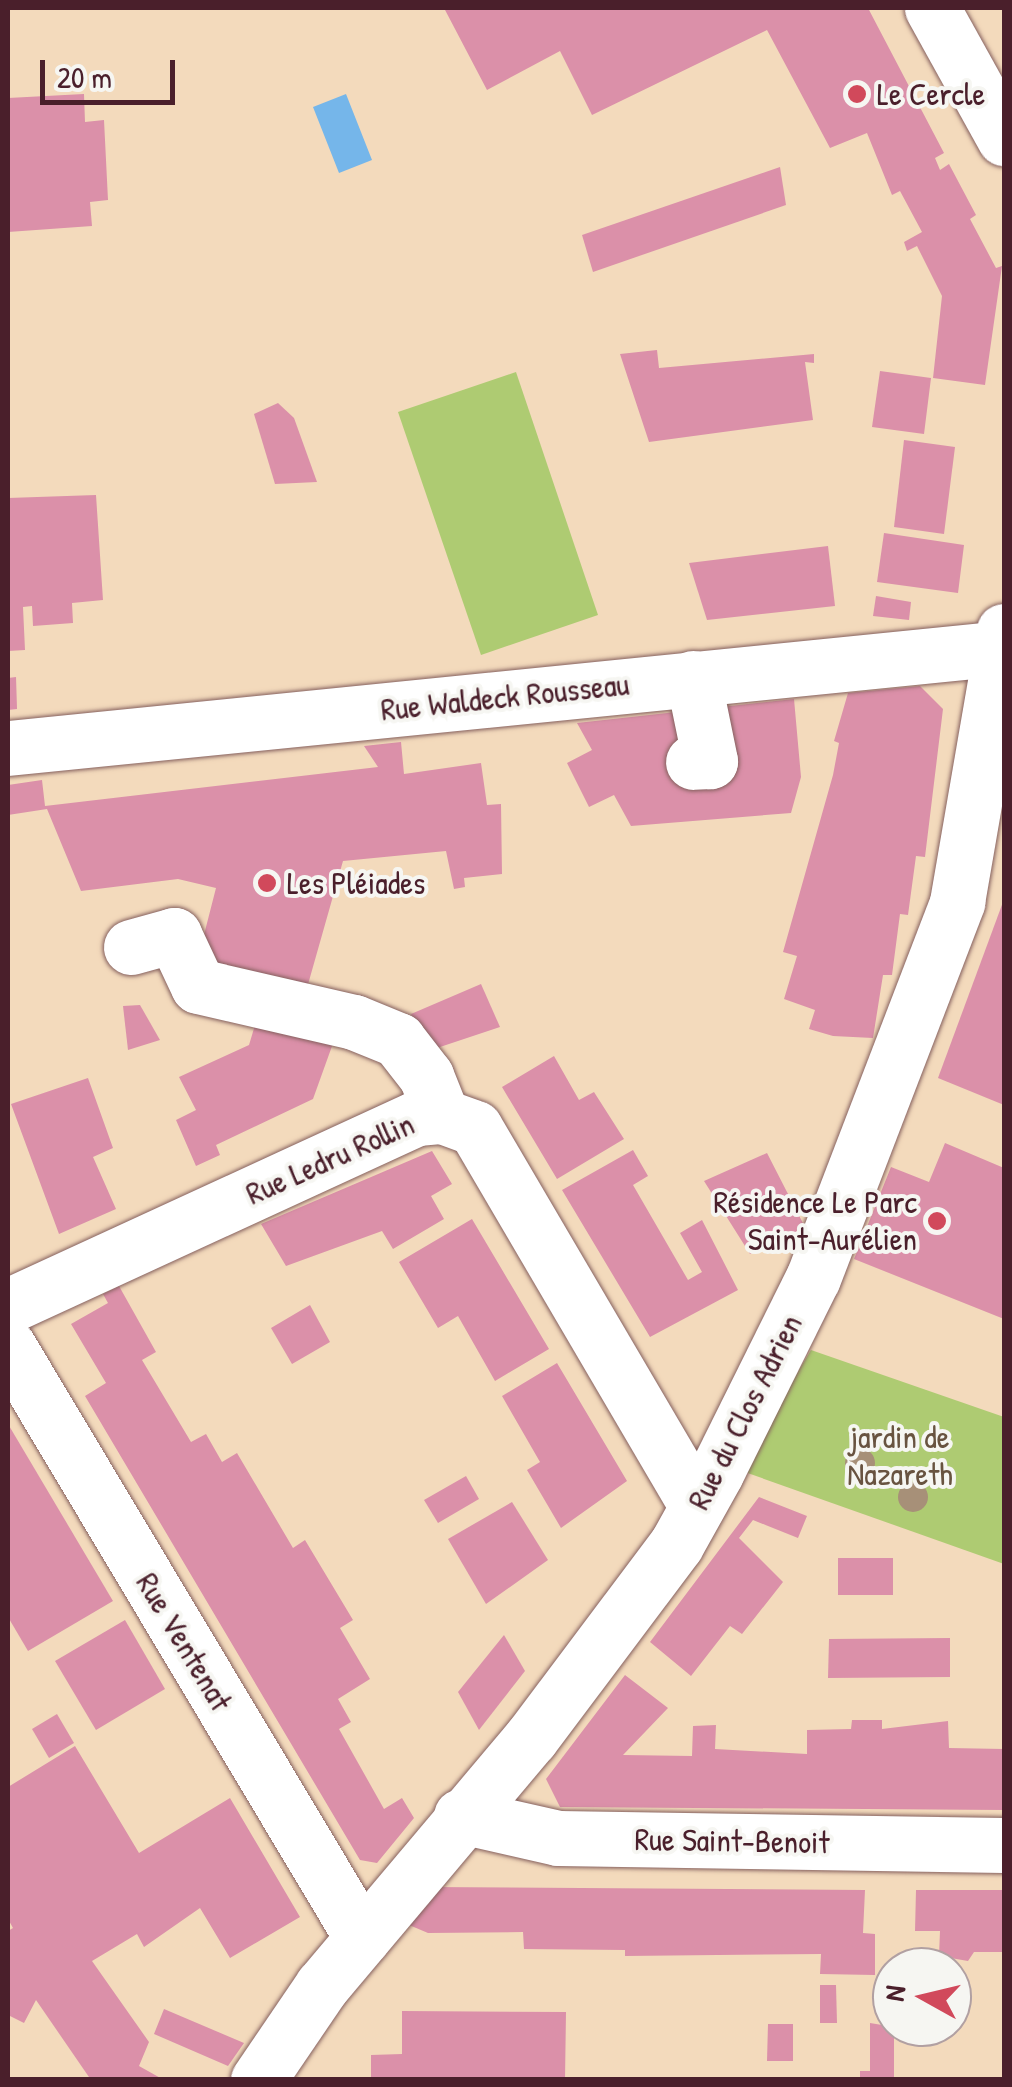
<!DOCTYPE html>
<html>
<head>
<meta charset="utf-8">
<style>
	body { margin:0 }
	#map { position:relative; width:1012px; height:2087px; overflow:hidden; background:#f3dabc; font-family:"Patrick Hand",sans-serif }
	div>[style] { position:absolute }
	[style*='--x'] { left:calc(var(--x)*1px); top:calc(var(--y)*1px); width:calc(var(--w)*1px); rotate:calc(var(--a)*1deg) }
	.green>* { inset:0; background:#aecb72 }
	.water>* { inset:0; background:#75b6ea }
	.building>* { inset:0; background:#db90a9 }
	.roads { filter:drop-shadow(0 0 2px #85605e) drop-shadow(0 0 2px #85605e) }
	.minor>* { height:55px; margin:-27.5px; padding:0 27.5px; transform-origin:27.5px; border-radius:27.5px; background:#fff }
	.trees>* { width:30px; height:30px; margin:-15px; border-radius:50%; background:#a79078 }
	.dots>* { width:28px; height:28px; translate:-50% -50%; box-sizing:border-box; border:5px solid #f6f6f2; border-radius:50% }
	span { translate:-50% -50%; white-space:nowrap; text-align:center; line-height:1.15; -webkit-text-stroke:8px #f6f6f2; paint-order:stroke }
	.poi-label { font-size:32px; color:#4a1f2b }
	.left { translate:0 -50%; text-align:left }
	.right { translate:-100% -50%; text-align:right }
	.street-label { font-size:32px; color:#4a1f2b }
	.park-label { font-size:32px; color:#685340 }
	.frame { position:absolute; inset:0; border:10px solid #4a1f2b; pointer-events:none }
	.north { position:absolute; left:872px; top:1947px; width:100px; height:100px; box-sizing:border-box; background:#f6f6f2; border:2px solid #b1a0a2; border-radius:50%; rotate:278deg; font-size:28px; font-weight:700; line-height:40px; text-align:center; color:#4a1f2b }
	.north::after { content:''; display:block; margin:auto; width:35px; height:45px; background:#d1495b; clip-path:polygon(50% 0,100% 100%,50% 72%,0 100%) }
	.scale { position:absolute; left:40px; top:60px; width:135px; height:45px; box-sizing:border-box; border:5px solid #4a1f2b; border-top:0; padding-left:12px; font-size:30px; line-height:35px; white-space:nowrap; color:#4a1f2b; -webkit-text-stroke:8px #f6f6f2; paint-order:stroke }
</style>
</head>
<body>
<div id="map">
	<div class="green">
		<div style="clip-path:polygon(516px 372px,598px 615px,481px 655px,398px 412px)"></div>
		<div style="clip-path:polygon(811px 1350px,1004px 1417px,1004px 1564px,739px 1470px)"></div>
	</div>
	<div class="water">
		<div style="clip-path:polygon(346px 94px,372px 160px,339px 173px,313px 107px)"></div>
	</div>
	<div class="building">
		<div style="clip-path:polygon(444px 8px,868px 8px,944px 153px,935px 158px,940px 170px,949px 164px,976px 215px,970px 219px,996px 268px,1002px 266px,985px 385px,933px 378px,942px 296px,917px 246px,907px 251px,904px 242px,922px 232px,900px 191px,892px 195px,867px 133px,830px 148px,767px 30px,592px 115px,560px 51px,487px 90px)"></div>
		<div style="clip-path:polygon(84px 94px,85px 122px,104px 120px,108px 200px,90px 202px,92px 226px,8px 232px,8px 98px)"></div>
		<div style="clip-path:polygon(780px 167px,786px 205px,593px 272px,582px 235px)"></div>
		<div style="clip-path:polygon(657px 350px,659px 368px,814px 354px,814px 363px,805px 362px,813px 420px,649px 442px,620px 354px)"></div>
		<div style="clip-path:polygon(880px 371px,931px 378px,924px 434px,872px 427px)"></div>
		<div style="clip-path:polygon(278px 403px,294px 418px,317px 482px,275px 484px,254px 414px)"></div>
		<div style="clip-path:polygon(904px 440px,955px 447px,944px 534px,894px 527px)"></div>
		<div style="clip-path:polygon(96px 495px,103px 600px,72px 603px,73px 623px,33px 626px,32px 606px,23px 607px,25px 650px,8px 651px,8px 498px)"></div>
		<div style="clip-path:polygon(884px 533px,964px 545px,958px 593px,877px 582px)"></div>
		<div style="clip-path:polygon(828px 546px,835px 606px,707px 620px,689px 563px)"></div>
		<div style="clip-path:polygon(876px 596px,911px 602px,909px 620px,873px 616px)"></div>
		<div style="clip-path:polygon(16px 677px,17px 709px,8px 710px,8px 678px)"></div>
		<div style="clip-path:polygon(920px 686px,943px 709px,925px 857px,916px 856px,908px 915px,900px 914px,892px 975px,883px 975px,873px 1038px,833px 1036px,809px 1029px,815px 1010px,784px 999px,797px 956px,783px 952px,833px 775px,839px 743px,834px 741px,848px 693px)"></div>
		<div style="clip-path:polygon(794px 699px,801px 777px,791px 813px,631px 826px,614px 795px,589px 807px,567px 763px,592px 750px,577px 723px)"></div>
		<div style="clip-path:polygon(401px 742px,404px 774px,481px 763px,487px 805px,501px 804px,502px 874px,464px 878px,465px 887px,454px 889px,446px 851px,343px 861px,305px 995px,196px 966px,216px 888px,178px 879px,81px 891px,47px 809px,8px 815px,8px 785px,42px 780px,45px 806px,378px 767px,364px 746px)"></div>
		<div style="clip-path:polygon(1003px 902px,1004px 902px,1004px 1105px,938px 1078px)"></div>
		<div style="clip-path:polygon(481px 984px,500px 1027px,428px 1051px,411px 1014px)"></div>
		<div style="clip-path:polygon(140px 1005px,160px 1040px,128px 1050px,123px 1006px)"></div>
		<div style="clip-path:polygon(258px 1015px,336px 1035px,313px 1099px,216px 1145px,220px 1155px,196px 1166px,176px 1120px,196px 1110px,179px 1077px,249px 1045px)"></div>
		<div style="clip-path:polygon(554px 1056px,579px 1100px,594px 1092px,624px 1139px,557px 1179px,502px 1087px)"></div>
		<div style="clip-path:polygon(88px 1078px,113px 1148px,93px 1157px,116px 1209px,59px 1234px,11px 1104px)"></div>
		<div style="clip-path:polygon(945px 1143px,1004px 1168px,1004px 1319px,854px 1259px,891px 1167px,929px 1182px)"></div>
		<div style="clip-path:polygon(633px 1150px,648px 1176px,633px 1185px,688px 1280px,702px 1272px,680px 1233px,702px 1220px,738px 1290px,650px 1337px,562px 1190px)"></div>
		<div style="clip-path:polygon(432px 1151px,452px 1184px,431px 1196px,444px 1219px,393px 1249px,382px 1231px,286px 1266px,261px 1224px)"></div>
		<div style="clip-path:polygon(767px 1153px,807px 1231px,797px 1251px,781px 1250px,776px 1240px,750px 1254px,704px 1181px)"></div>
		<div style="clip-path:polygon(472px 1219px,549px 1349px,495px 1381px,458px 1316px,438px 1328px,399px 1262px)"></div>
		<div style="clip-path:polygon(119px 1286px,156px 1352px,142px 1360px,191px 1442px,206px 1434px,222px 1462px,237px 1453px,293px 1548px,305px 1540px,353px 1620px,340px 1628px,370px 1679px,338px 1699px,351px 1722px,339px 1729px,384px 1809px,402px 1798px,414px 1818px,377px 1863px,360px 1860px,85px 1396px,106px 1383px,71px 1324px,108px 1303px,103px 1294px)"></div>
		<div style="clip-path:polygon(310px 1305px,330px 1342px,292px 1364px,271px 1328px)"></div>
		<div style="clip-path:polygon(557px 1363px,627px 1481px,561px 1528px,527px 1470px,540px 1462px,502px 1396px)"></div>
		<div style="clip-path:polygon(8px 1424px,113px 1601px,28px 1651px,8px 1617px)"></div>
		<div style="clip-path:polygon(466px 1476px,479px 1499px,438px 1523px,424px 1500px)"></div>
		<div style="clip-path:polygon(759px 1497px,807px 1516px,798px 1538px,753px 1520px,739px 1538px,783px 1582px,742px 1634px,730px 1626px,691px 1676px,650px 1642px)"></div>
		<div style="clip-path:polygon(512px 1502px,548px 1560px,486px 1604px,448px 1539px)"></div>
		<div style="clip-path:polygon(838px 1558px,893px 1558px,893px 1595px,838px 1595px)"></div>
		<div style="clip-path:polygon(125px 1620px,165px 1689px,96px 1730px,55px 1661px)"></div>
		<div style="clip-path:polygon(504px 1635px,525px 1671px,479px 1730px,458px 1692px)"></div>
		<div style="clip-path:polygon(950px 1638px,950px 1677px,828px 1678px,829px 1639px)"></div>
		<div style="clip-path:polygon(625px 1675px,668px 1708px,623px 1755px,692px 1756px,693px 1726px,716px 1725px,715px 1749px,807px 1754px,807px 1730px,851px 1729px,852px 1720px,882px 1720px,882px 1729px,948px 1721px,949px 1748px,1004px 1749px,1004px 1810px,560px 1807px,546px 1779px)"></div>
		<div style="clip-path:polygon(57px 1714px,74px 1743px,49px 1758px,32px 1729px)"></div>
		<div style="clip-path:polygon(75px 1746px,139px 1853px,230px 1798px,300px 1917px,230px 1958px,200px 1908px,144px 1947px,137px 1934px,92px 1961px,149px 2042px,139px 2066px,164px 2080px,91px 2080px,36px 2000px,24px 2023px,8px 2015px,8px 1931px,13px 1928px,8px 1919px,8px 1787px)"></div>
		<div style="clip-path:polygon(427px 1887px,865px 1890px,863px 1933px,875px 1934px,875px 1975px,820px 1974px,821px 1954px,625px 1956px,625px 1950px,524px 1949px,523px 1932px,428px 1933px,402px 1922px)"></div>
		<div style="clip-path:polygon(916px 1890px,1004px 1890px,1004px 1952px,974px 1952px,968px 1961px,939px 1956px,940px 1931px,915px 1931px)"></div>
		<div style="clip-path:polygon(820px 1985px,836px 1985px,837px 2023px,820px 2023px)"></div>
		<div style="clip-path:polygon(164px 2009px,244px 2043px,228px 2066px,154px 2034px)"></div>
		<div style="clip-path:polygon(402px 2011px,566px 2012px,565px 2080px,371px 2080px,371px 2055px,402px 2054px)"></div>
		<div style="clip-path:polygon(870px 2023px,894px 2027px,894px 2080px,860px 2080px,860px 2071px,870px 2071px)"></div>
		<div style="clip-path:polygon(768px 2024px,793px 2024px,793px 2061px,767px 2061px)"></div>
	</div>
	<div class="roads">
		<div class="minor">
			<div style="--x:932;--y:8;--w:149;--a:61"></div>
			<div style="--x:693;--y:678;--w:85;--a:78.4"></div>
			<div style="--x:710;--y:761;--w:17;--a:177"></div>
			<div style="--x:8;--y:748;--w:1000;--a:-5.74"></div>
			<div style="--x:131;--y:947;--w:45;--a:-15.6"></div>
			<div style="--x:174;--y:935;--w:56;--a:64.8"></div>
			<div style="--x:198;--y:986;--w:160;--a:13"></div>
			<div style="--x:354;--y:1022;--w:48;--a:22.2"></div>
			<div style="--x:398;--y:1040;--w:46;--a:52.1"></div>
			<div style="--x:426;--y:1076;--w:43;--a:68.2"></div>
			<div style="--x:8;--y:1306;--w:450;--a:-24.7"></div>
			<div style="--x:417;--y:1118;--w:25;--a:-5"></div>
			<div style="--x:442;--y:1116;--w:35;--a:20"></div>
			<div style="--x:475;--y:1128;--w:438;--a:59.6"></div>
			<div style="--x:8;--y:1346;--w:690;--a:59.12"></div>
			<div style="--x:461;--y:1816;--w:99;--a:12.8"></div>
			<div style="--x:558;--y:1838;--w:446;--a:0.9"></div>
			<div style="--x:258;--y:2080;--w:114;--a:-55.8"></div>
			<div style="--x:322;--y:1986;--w:324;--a:-49.9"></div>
			<div style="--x:531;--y:1738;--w:241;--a:-53.1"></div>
			<div style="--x:676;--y:1545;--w:82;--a:-60.9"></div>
			<div style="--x:716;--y:1473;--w:218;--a:-63.6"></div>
			<div style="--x:813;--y:1278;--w:403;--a:-69"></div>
			<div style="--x:957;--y:902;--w:275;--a:-80.2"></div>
		</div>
	</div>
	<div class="trees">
		<div style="left:860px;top:1463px"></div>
		<div style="left:913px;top:1497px"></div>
	</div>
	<div class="dots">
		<div style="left:857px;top:94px;background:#d1495b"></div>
		<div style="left:267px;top:883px;background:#d1495b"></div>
		<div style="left:937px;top:1221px;background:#d1495b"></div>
	</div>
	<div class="poi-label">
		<span class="left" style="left:877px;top:94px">Le Cercle</span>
		<span class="left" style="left:287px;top:883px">Les Pléiades</span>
		<span class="right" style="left:917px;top:1221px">Résidence Le Parc<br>Saint-Aurélien</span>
	</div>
	<div class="street-label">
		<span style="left:505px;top:697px;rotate:-6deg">Rue Waldeck Rousseau</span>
		<span style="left:330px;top:1159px;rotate:-24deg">Rue Ledru Rollin</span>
		<span style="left:745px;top:1412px;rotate:-63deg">Rue du Clos Adrien</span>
		<span style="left:184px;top:1642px;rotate:59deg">Rue Ventenat</span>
		<span style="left:732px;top:1841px;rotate:1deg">Rue Saint-Benoit</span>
	</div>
	<div class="park-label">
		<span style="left:900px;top:1456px">jardin de<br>Nazareth</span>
	</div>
	<div class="frame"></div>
	<div class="north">N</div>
	<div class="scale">20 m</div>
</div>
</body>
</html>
